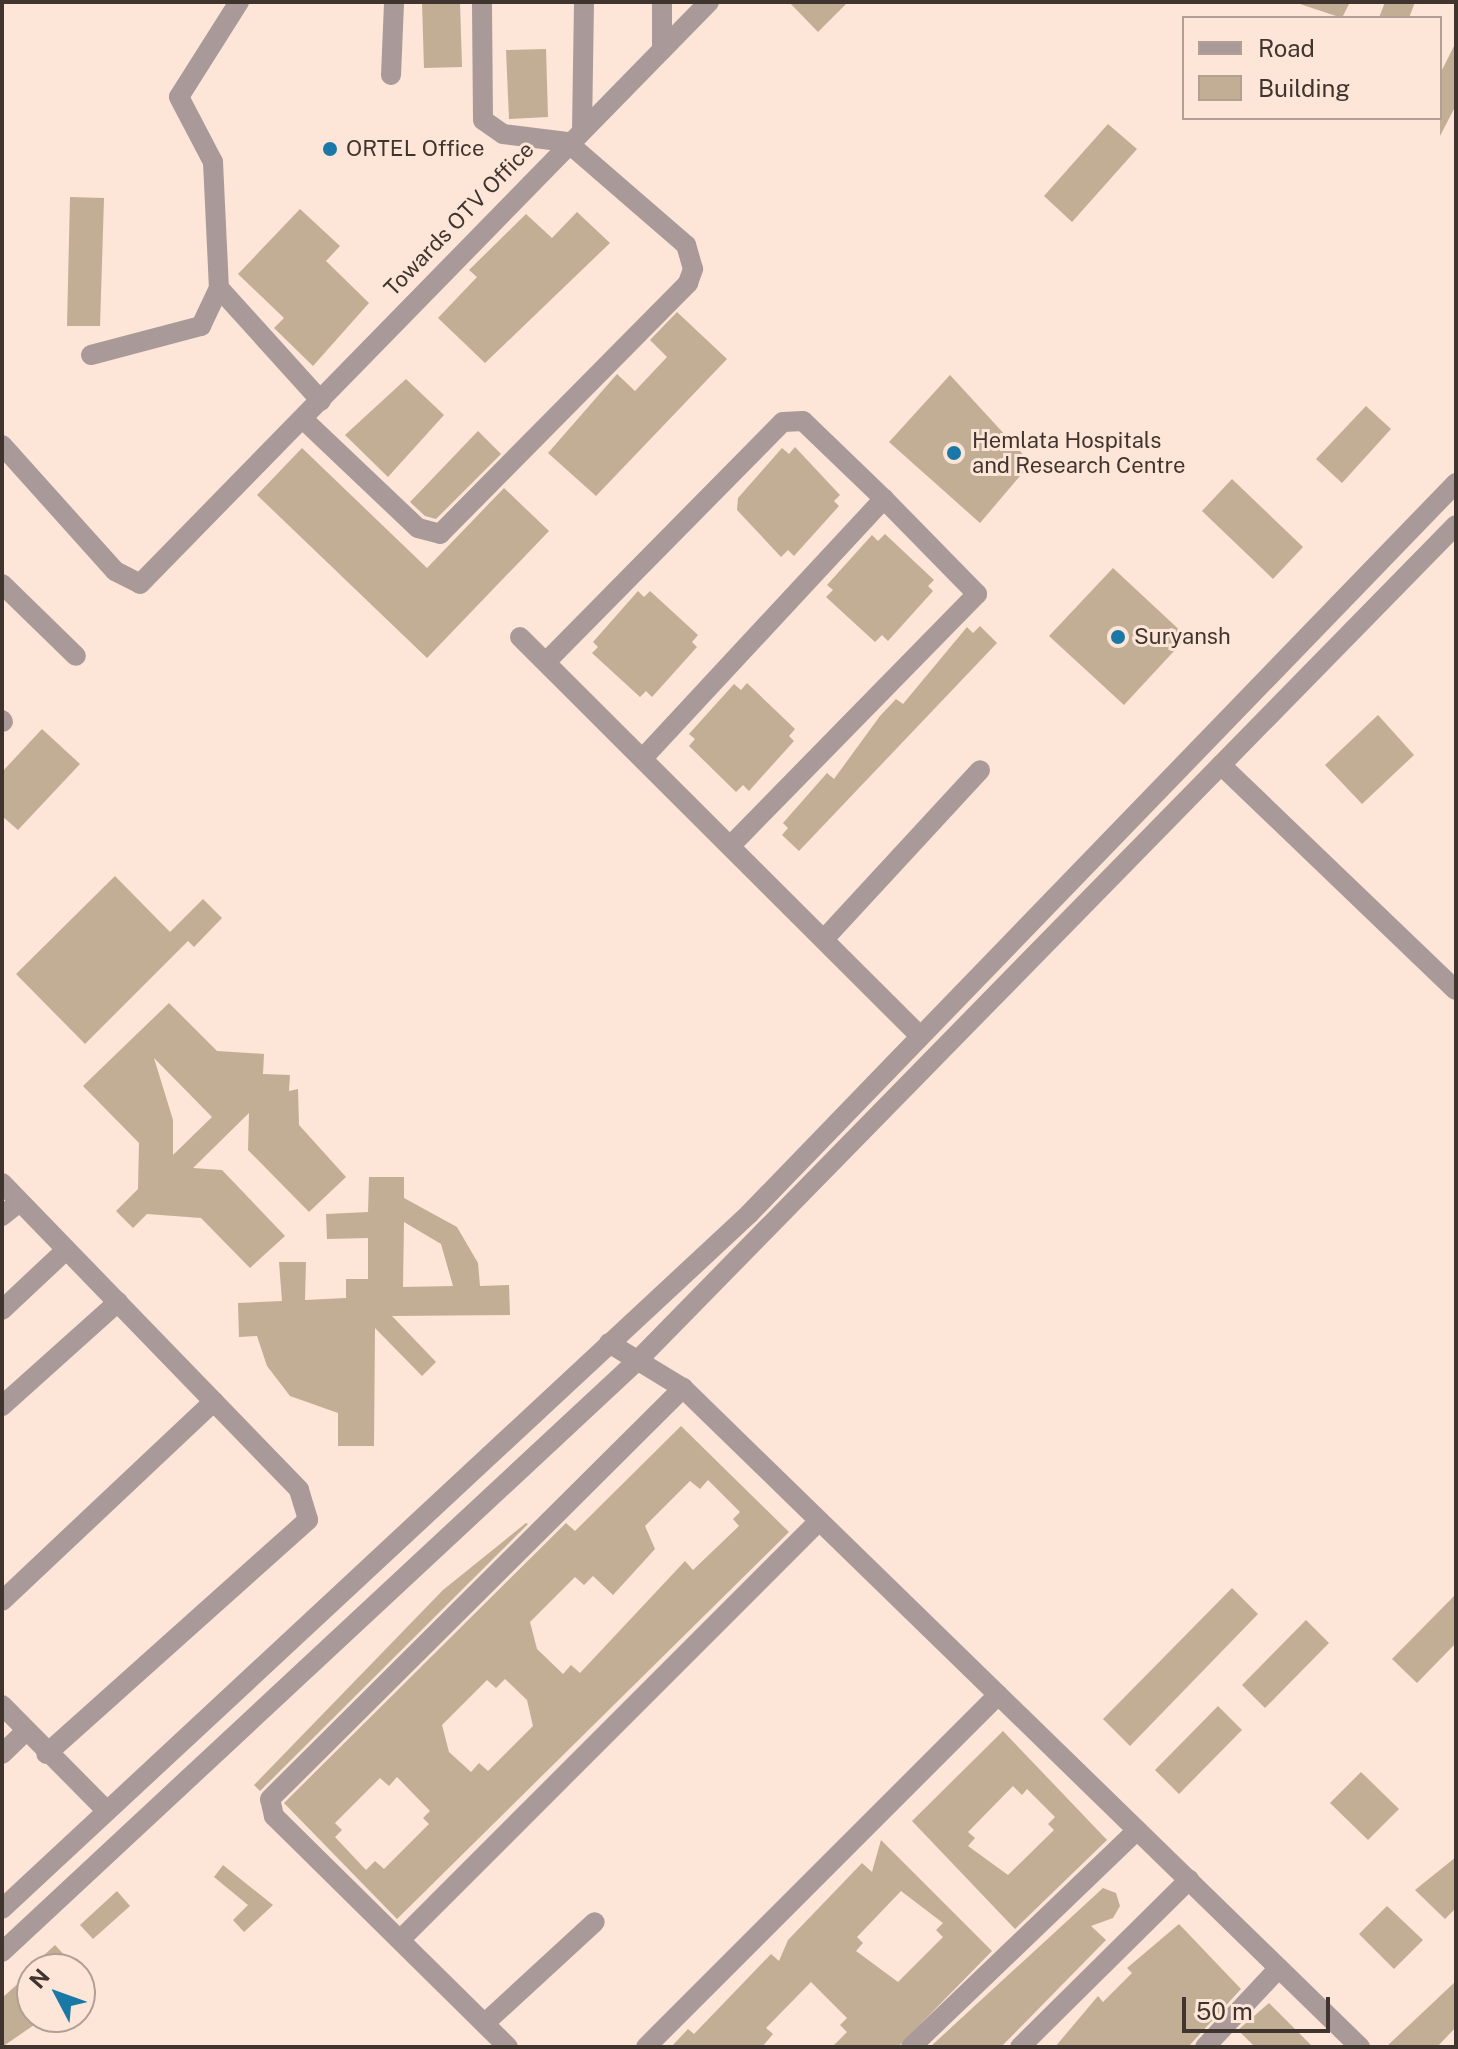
<!DOCTYPE html>
<html>
<head>
<meta charset="utf-8">
<style>
	body { margin:0 }
	#map { position:relative; width:1458px; height:2049px; overflow:hidden; background:#fde5d7; font-family:"Public Sans",sans-serif }
	div>[style] { position:absolute }
	[style*='--x'] { left:calc(var(--x)*1px); top:calc(var(--y)*1px); width:calc(var(--w)*1px); rotate:calc(var(--a)*1deg) }
	.building>* { inset:0; background:#c2ae95 }
	.minor>* { height:20px; margin:-10px; padding:0 10px; transform-origin:10px; border-radius:10px; background:#a99a99 }
	.dots>* { width:22px; height:22px; translate:-50% -50%; box-sizing:border-box; border:4px solid #fde5d7; border-radius:50% }
	span { translate:-50% -50%; white-space:nowrap; text-align:center; line-height:1.15; -webkit-text-stroke:6px #fde5d7; paint-order:stroke }
	.poi-label { font-size:22px; color:#40352e }
	.left { translate:0 -50%; text-align:left }
	.street-label { font-size:22px; color:#40352e }
	.frame { position:absolute; inset:0; border:4px solid #40352e; pointer-events:none }
	.legend { position:absolute; left:1182px; top:16px; width:260px; height:104px; box-sizing:border-box; background:#fde5d7; border:2px solid #b19f93; margin:0; padding:10px 14px; list-style:none; font-size:24px; color:#40352e }
	.legend li { display:flex; align-items:center; gap:16px; height:40px }
	.legend b { width:40px; border:2px solid #b19f93 }
	.north { position:absolute; left:16px; top:1953px; width:80px; height:80px; box-sizing:border-box; background:#fde5d7; border:2px solid #b19f93; border-radius:50%; rotate:311deg; font-size:22px; font-weight:700; line-height:32px; text-align:center; color:#40352e }
	.north::after { content:''; display:block; margin:auto; width:28px; height:36px; background:#1978a5; clip-path:polygon(50% 0,100% 100%,50% 72%,0 100%) }
	.scale { position:absolute; left:1182px; top:1997px; width:148px; height:36px; box-sizing:border-box; border:4px solid #40352e; border-top:0; padding-left:10px; font-size:24px; line-height:28px; white-space:nowrap; color:#40352e; -webkit-text-stroke:6px #fde5d7; paint-order:stroke }
</style>
</head>
<body>
<div id="map">
	<div class="building">
		<div style="clip-path:polygon(422px 2px,460px 2px,462px 67px,424px 68px)"></div>
		<div style="clip-path:polygon(789px 2px,848px 2px,818px 32px)"></div>
		<div style="clip-path:polygon(1294px 2px,1350px 2px,1342px 18px)"></div>
		<div style="clip-path:polygon(1385px 2px,1415px 2px,1409px 18px,1379px 18px)"></div>
		<div style="clip-path:polygon(1456px 42px,1456px 105px,1440px 136px,1440px 74px)"></div>
		<div style="clip-path:polygon(546px 49px,548px 117px,509px 119px,506px 50px)"></div>
		<div style="clip-path:polygon(1108px 124px,1137px 149px,1072px 222px,1044px 196px)"></div>
		<div style="clip-path:polygon(70px 197px,104px 198px,100px 326px,67px 326px)"></div>
		<div style="clip-path:polygon(300px 209px,340px 246px,326px 261px,369px 303px,313px 366px,274px 328px,284px 318px,238px 274px)"></div>
		<div style="clip-path:polygon(577px 212px,610px 243px,485px 363px,438px 318px,477px 277px,469px 270px,526px 214px,552px 238px)"></div>
		<div style="clip-path:polygon(677px 312px,727px 359px,596px 496px,548px 453px,617px 374px,635px 391px,667px 357px,650px 340px)"></div>
		<div style="clip-path:polygon(950px 375px,1031px 463px,980px 523px,889px 442px)"></div>
		<div style="clip-path:polygon(406px 379px,444px 415px,388px 477px,345px 435px)"></div>
		<div style="clip-path:polygon(1366px 406px,1391px 429px,1342px 483px,1316px 459px)"></div>
		<div style="clip-path:polygon(478px 431px,501px 454px,436px 519px,425px 516px,410px 502px)"></div>
		<div style="clip-path:polygon(795px 447px,840px 495px,834px 501px,839px 506px,794px 556px,788px 550px,781px 557px,737px 510px,738px 498px,782px 448px,789px 454px)"></div>
		<div style="clip-path:polygon(302px 448px,427px 568px,504px 488px,549px 531px,427px 658px,257px 495px)"></div>
		<div style="clip-path:polygon(1232px 479px,1303px 547px,1273px 579px,1202px 511px)"></div>
		<div style="clip-path:polygon(885px 534px,934px 580px,928px 586px,933px 591px,888px 641px,882px 635px,875px 642px,826px 597px,833px 590px,827px 585px,872px 535px,878px 541px)"></div>
		<div style="clip-path:polygon(1113px 568px,1187px 637px,1124px 705px,1049px 636px)"></div>
		<div style="clip-path:polygon(638px 591px,644px 597px,650px 591px,698px 635px,692px 642px,697px 647px,652px 697px,646px 691px,640px 697px,592px 653px,598px 647px,593px 642px)"></div>
		<div style="clip-path:polygon(980px 626px,997px 643px,799px 851px,782px 835px,788px 828px,783px 823px,827px 773px,834px 779px,880px 716px,896px 699px,903px 704px,967px 627px,973px 633px)"></div>
		<div style="clip-path:polygon(747px 683px,795px 729px,789px 736px,794px 741px,749px 791px,743px 785px,736px 792px,689px 746px,695px 739px,689px 734px,734px 684px,741px 690px)"></div>
		<div style="clip-path:polygon(1378px 715px,1414px 755px,1362px 804px,1325px 765px)"></div>
		<div style="clip-path:polygon(42px 729px,80px 764px,18px 830px,2px 816px,2px 772px)"></div>
		<div style="clip-path:polygon(115px 876px,170px 932px,203px 899px,222px 918px,194px 947px,188px 941px,85px 1044px,16px 974px)"></div>
		<div style="clip-path:polygon(evenodd,169px 1003px,217px 1051px,264px 1054px,263px 1074px,290px 1075px,289px 1091px,298px 1089px,299px 1125px,346px 1177px,309px 1212px,248px 1150px,249px 1113px,193px 1168px,222px 1170px,285px 1236px,250px 1268px,201px 1218px,147px 1214px,133px 1228px,116px 1211px,138px 1189px,139px 1143px,83px 1086px,169px 1003px,154px 1058px,212px 1117px,173px 1155px,173px 1120px,154px 1058px)"></div>
		<div style="clip-path:polygon(evenodd,369px 1177px,404px 1177px,404px 1198px,457px 1227px,478px 1263px,480px 1286px,509px 1285px,510px 1315px,392px 1316px,436px 1362px,422px 1376px,375px 1328px,374px 1446px,338px 1446px,338px 1413px,290px 1396px,267px 1366px,257px 1336px,239px 1337px,238px 1303px,282px 1301px,279px 1262px,306px 1262px,305px 1300px,346px 1298px,346px 1279px,368px 1279px,368px 1238px,327px 1239px,326px 1214px,368px 1212px,369px 1177px,404px 1222px,441px 1244px,453px 1286px,403px 1287px,404px 1222px)"></div>
		<div style="clip-path:polygon(evenodd,681px 1426px,789px 1532px,397px 1919px,284px 1803px,566px 1523px,575px 1531px,681px 1426px,708px 1480px,740px 1512px,733px 1519px,739px 1526px,693px 1570px,685px 1561px,580px 1673px,571px 1665px,563px 1674px,537px 1649px,530px 1622px,575px 1577px,584px 1585px,593px 1576px,613px 1595px,655px 1549px,645px 1526px,690px 1481px,700px 1489px,708px 1480px,681px 1426px,505px 1679px,527px 1700px,533px 1726px,488px 1771px,479px 1763px,471px 1772px,449px 1752px,442px 1725px,487px 1680px,496px 1688px,505px 1679px,681px 1426px,397px 1777px,430px 1811px,423px 1818px,429px 1824px,384px 1869px,375px 1861px,366px 1870px,335px 1837px,342px 1830px,335px 1823px,380px 1778px,389px 1786px,397px 1777px)"></div>
		<div style="clip-path:polygon(526px 1523px,528px 1524px,260px 1791px,254px 1785px,443px 1590px)"></div>
		<div style="clip-path:polygon(1232px 1588px,1258px 1614px,1130px 1746px,1103px 1719px)"></div>
		<div style="clip-path:polygon(1456px 1594px,1456px 1643px,1417px 1683px,1392px 1659px)"></div>
		<div style="clip-path:polygon(1306px 1620px,1329px 1643px,1265px 1708px,1242px 1685px)"></div>
		<div style="clip-path:polygon(1218px 1706px,1242px 1730px,1179px 1794px,1155px 1770px)"></div>
		<div style="clip-path:polygon(evenodd,1003px 1731px,1107px 1840px,1015px 1929px,912px 1821px,1003px 1731px,1013px 1786px,1022px 1795px,1027px 1789px,1055px 1817px,1048px 1824px,1054px 1830px,1008px 1875px,968px 1846px,975px 1838px,968px 1832px,1013px 1786px)"></div>
		<div style="clip-path:polygon(1361px 1772px,1399px 1809px,1368px 1840px,1330px 1803px)"></div>
		<div style="clip-path:polygon(evenodd,881px 1840px,992px 1951px,898px 2047px,832px 2047px,847px 2032px,840px 2025px,847px 2018px,811px 1982px,766px 2028px,773px 2034px,762px 2047px,671px 2047px,688px 2029px,694px 2034px,771px 1954px,779px 1961px,788px 1940px,862px 1863px,872px 1872px,881px 1840px,901px 1891px,943px 1923px,936px 1930px,943px 1937px,898px 1982px,856px 1951px,863px 1943px,857px 1937px,901px 1891px)"></div>
		<div style="clip-path:polygon(1456px 1857px,1456px 1908px,1445px 1919px,1415px 1890px)"></div>
		<div style="clip-path:polygon(223px 1865px,273px 1905px,244px 1932px,233px 1920px,248px 1905px,214px 1877px)"></div>
		<div style="clip-path:polygon(1103px 1888px,1116px 1893px,1120px 1906px,1113px 1918px,1091px 1926px,1106px 1940px,1001px 2047px,930px 2047px)"></div>
		<div style="clip-path:polygon(117px 1891px,130px 1906px,93px 1939px,80px 1925px)"></div>
		<div style="clip-path:polygon(1387px 1906px,1423px 1940px,1394px 1969px,1359px 1934px)"></div>
		<div style="clip-path:polygon(1179px 1924px,1241px 1989px,1188px 2047px,1055px 2047px,1098px 1996px,1103px 2002px,1132px 1973px,1127px 1968px)"></div>
		<div style="clip-path:polygon(55px 1945px,68px 1959px,57px 1969px,29px 1969px)"></div>
		<div style="clip-path:polygon(32px 1971px,34px 2025px,2px 2047px,2px 1998px)"></div>
		<div style="clip-path:polygon(1456px 1981px,1456px 2027px,1437px 2047px,1386px 2047px)"></div>
		<div style="clip-path:polygon(1269px 2003px,1313px 2047px,1255px 2047px,1238px 2030px)"></div>
	</div>
	<div class="minor">
		<div style="--x:239;--y:2;--w:112;--a:122.3"></div>
		<div style="--x:179;--y:97;--w:73;--a:62.4"></div>
		<div style="--x:213;--y:162;--w:126;--a:87.3"></div>
		<div style="--x:219;--y:288;--w:152;--a:47.9"></div>
		<div style="--x:662;--y:50;--w:48;--a:-90"></div>
		<div style="--x:391;--y:75;--w:73;--a:-87.6"></div>
		<div style="--x:582;--y:130;--w:128;--a:-89.1"></div>
		<div style="--x:91;--y:355;--w:114;--a:-14.8"></div>
		<div style="--x:201;--y:326;--w:42;--a:-64.7"></div>
		<div style="--x:304;--y:420;--w:157;--a:43.5"></div>
		<div style="--x:418;--y:528;--w:23;--a:15"></div>
		<div style="--x:440;--y:534;--w:353;--a:-45.3"></div>
		<div style="--x:688;--y:283;--w:15;--a:-70"></div>
		<div style="--x:693;--y:269;--w:25;--a:-106"></div>
		<div style="--x:686;--y:245;--w:157;--a:-139.1"></div>
		<div style="--x:567;--y:142;--w:64;--a:-172.9"></div>
		<div style="--x:503;--y:134;--w:24;--a:-145"></div>
		<div style="--x:483;--y:120;--w:118;--a:-90.5"></div>
		<div style="--x:2;--y:445;--w:169;--a:48.1"></div>
		<div style="--x:115;--y:571;--w:28;--a:27"></div>
		<div style="--x:140;--y:584;--w:814;--a:-45.65"></div>
		<div style="--x:2;--y:584;--w:103;--a:44.2"></div>
		<div style="--x:520;--y:637;--w:565;--a:44.93"></div>
		<div style="--x:546;--y:662;--w:337;--a:-45.4"></div>
		<div style="--x:783;--y:422;--w:20;--a:-3"></div>
		<div style="--x:803;--y:421;--w:112;--a:43.9"></div>
		<div style="--x:884;--y:499;--w:133;--a:45.6"></div>
		<div style="--x:977;--y:594;--w:353;--a:134.4"></div>
		<div style="--x:2;--y:720;--w:2;--a:63"></div>
		<div style="--x:643;--y:758;--w:354;--a:-47.1"></div>
		<div style="--x:1221;--y:765;--w:325;--a:43.8"></div>
		<div style="--x:826;--y:937;--w:227;--a:-47.3"></div>
		<div style="--x:2;--y:1183;--w:427;--a:45.9"></div>
		<div style="--x:299;--y:1490;--w:31;--a:73"></div>
		<div style="--x:308;--y:1520;--w:351;--a:138.2"></div>
		<div style="--x:2;--y:1216;--w:22;--a:-39"></div>
		<div style="--x:2;--y:1310;--w:88;--a:-43.2"></div>
		<div style="--x:609;--y:1343;--w:87;--a:31.3"></div>
		<div style="--x:683;--y:1388;--w:945;--a:44.23"></div>
		<div style="--x:2;--y:1406;--w:156;--a:-41.9"></div>
		<div style="--x:2;--y:1601;--w:291;--a:-43.3"></div>
		<div style="--x:2;--y:1705;--w:148;--a:45.3"></div>
		<div style="--x:2;--y:1754;--w:33;--a:-44"></div>
		<div style="--x:2;--y:1909;--w:1020;--a:-42.93"></div>
		<div style="--x:749;--y:1214;--w:1017;--a:-45.96"></div>
		<div style="--x:402;--y:1938;--w:588;--a:-45"></div>
		<div style="--x:2;--y:1952;--w:870;--a:-42.95"></div>
		<div style="--x:639;--y:1359;--w:1167;--a:-45.59"></div>
		<div style="--x:485;--y:2023;--w:149;--a:-42.6"></div>
		<div style="--x:508;--y:2047;--w:329;--a:-135.4"></div>
		<div style="--x:274;--y:1816;--w:17;--a:-103"></div>
		<div style="--x:270;--y:1799;--w:583;--a:-44.86"></div>
		<div style="--x:646;--y:2047;--w:498;--a:-45"></div>
		<div style="--x:911;--y:2047;--w:313;--a:-43.8"></div>
		<div style="--x:1020;--y:2047;--w:238;--a:-44.7"></div>
		<div style="--x:1205;--y:2047;--w:108;--a:-46.9"></div>
	</div>
	<div class="dots">
		<div style="left:330px;top:149px;background:#1978a5"></div>
		<div style="left:954px;top:453px;background:#1978a5"></div>
		<div style="left:1118px;top:637px;background:#1978a5"></div>
	</div>
	<div class="poi-label">
		<span class="left" style="left:346px;top:149px">ORTEL Office</span>
		<span class="left" style="left:972px;top:453px">Hemlata Hospitals<br>and Research Centre</span>
		<span class="left" style="left:1134px;top:637px">Suryansh</span>
	</div>
	<div class="street-label">
		<span style="left:459px;top:219px;rotate:-46deg">Towards OTV Office</span>
	</div>
	<div class="frame"></div>
	<ul class="legend">
	<li><b style="height:10px;background:#a99a99"></b>Road</li>
	<li><b style="height:22px;background:#c2ae95"></b>Building</li>
	</ul>
	<div class="north">N</div>
	<div class="scale">50 m</div>
</div>
</body>
</html>
